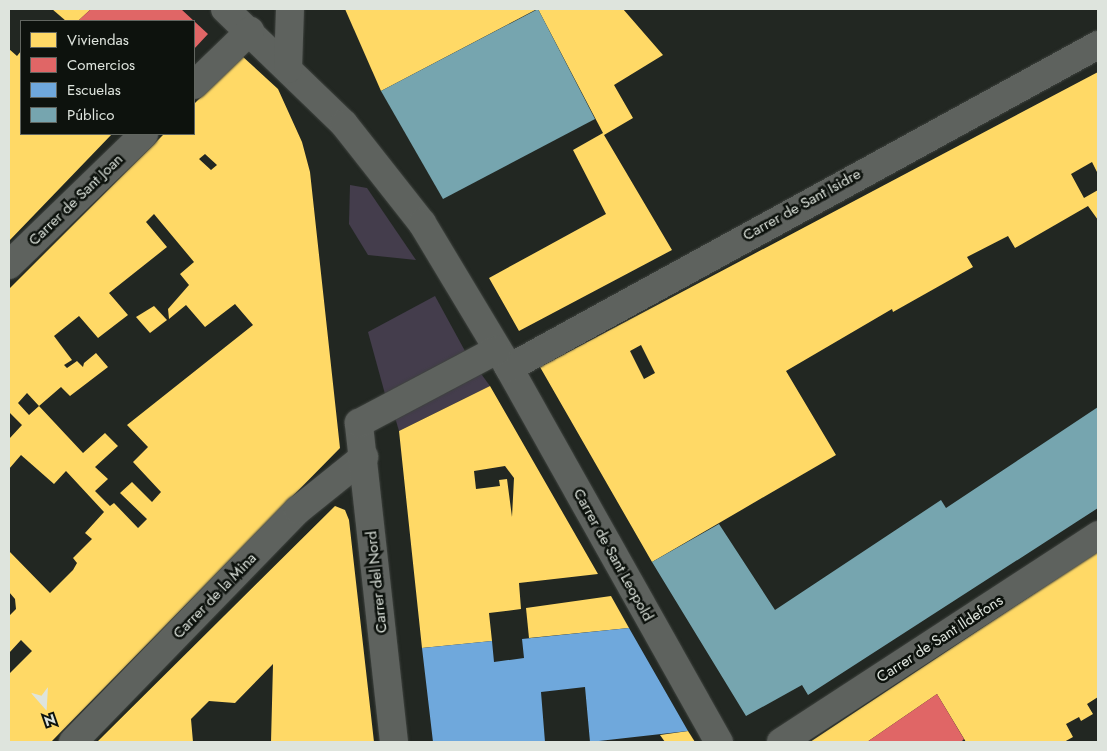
<!DOCTYPE html>
<html>
<head>
<meta charset="utf-8">
<style>
	body { margin:0 }
	#map { position:relative; width:1107px; height:751px; overflow:hidden; background:#222722; font-family:Jost,sans-serif }
	div>[style] { position:absolute }
	[style*='--x'] { left:calc(var(--x)*1px); top:calc(var(--y)*1px); width:calc(var(--w)*1px); rotate:calc(var(--a)*1deg) }
	.green>* { inset:0; background:#443d4c }
	.homes>* { inset:0; background:#ffd966 }
	.shops>* { inset:0; background:#e06666 }
	.schools>* { inset:0; background:#6fa8dc }
	.public>* { inset:0; background:#76a5af }
	.roads { filter:drop-shadow(0 0 1px #3e423e) drop-shadow(0 0 1px #3e423e) }
	.minor>* { height:28px; margin:-14px; padding:0 14px; transform-origin:14px; border-radius:14px; background:#5e625e }
	span { translate:-50% -50%; white-space:nowrap; text-align:center; line-height:1.15; -webkit-text-stroke:5px #0d120d; paint-order:stroke }
	.street-label { font-size:15px; color:#dee4dd }
	.frame { position:absolute; inset:0; border:10px solid #dee4dd; pointer-events:none }
	.legend { position:absolute; left:20px; top:20px; width:175px; height:115px; box-sizing:border-box; background:#0d120d; border:1px solid #616660; margin:0; padding:6px 9px; list-style:none; font-size:15px; color:#dee4dd }
	.legend li { display:flex; align-items:center; gap:10px; height:25px }
	.legend b { width:25px; border:1px solid #616660 }
	.north { position:absolute; left:20px; top:681px; width:50px; height:50px; -webkit-text-stroke:4px #0d120d; paint-order:stroke; rotate:161deg; font-size:14px; font-weight:700; line-height:20px; text-align:center; color:#dee4dd }
	.north::after { content:''; display:block; margin:auto; width:18px; height:22px; background:#dee4dd; clip-path:polygon(50% 0,100% 100%,50% 72%,0 100%) }
</style>
</head>
<body>
<div id="map">
	<div class="green">
		<div style="clip-path:polygon(350px 185px,367px 188px,416px 260px,368px 255px,349px 224px)"></div>
		<div style="clip-path:polygon(435px 296px,465px 351px,385px 394px,368px 332px)"></div>
		<div style="clip-path:polygon(479px 371px,490px 386px,399px 431px,394px 414px)"></div>
	</div>
	<div class="homes">
		<div style="clip-path:polygon(52px 9px,91px 9px,78px 21px,66px 21px)"></div>
		<div style="clip-path:polygon(345px 9px,537px 9px,381px 91px)"></div>
		<div style="clip-path:polygon(538px 9px,623px 9px,663px 55px,614px 85px,633px 118px,604px 135px,672px 250px,519px 331px,489px 278px,606px 214px,573px 150px,603px 133px)"></div>
		<div style="clip-path:polygon(9px 49px,17px 56px,21px 51px,21px 134px,112px 134px,9px 241px)"></div>
		<div style="clip-path:polygon(evenodd,242px 56px,278px 89px,302px 142px,310px 172px,340px 448px,51px 742px,9px 742px,9px 674px,32px 651px,21px 640px,9px 653px,9px 616px,16px 609px,15px 599px,9px 592px,9px 551px,50px 593px,73px 570px,77px 563px,73px 558px,92px 539px,85px 533px,104px 512px,66px 471px,54px 484px,21px 455px,9px 469px,9px 439px,22px 425px,9px 412px,9px 289px,164px 134px,194px 134px,194px 104px,242px 56px,205px 154px,217px 165px,211px 170px,199px 159px,205px 154px,242px 56px,154px 214px,194px 262px,180px 274px,189px 285px,168px 309px,169px 319px,186px 305px,205px 327px,235px 304px,253px 325px,127px 425px,148px 447px,133px 462px,161px 492px,152px 502px,132px 482px,120px 493px,147px 519px,138px 528px,114px 503px,110px 506px,95px 491px,108px 479px,95px 467px,118px 446px,105px 433px,83px 453px,39px 406px,61px 387px,70px 396px,108px 367px,96px 353px,84px 363px,83px 367px,77px 361px,67px 368px,64px 365px,72px 360px,54px 336px,79px 316px,98px 338px,128px 315px,109px 293px,167px 247px,146px 222px,154px 214px,242px 56px,27px 393px,39px 406px,29px 415px,18px 403px,27px 393px)"></div>
		<div style="clip-path:polygon(evenodd,1098px 72px,1098px 174px,1092px 162px,1071px 174px,1084px 198px,1098px 190px,1098px 220px,1088px 206px,1015px 248px,1008px 236px,967px 257px,973px 267px,893px 312px,892px 309px,786px 371px,836px 455px,652px 562px,540px 367px,1098px 72px,641px 345px,655px 373px,644px 379px,630px 351px,641px 345px)"></div>
		<div style="clip-path:polygon(154px 306px,167px 320px,150px 333px,136px 317px)"></div>
		<div style="clip-path:polygon(evenodd,490px 386px,598px 574px,519px 583px,521px 609px,489px 613px,492px 641px,422px 648px,399px 431px,490px 386px,505px 466px,514px 478px,512px 517px,507px 479px,499px 480px,500px 486px,476px 489px,474px 471px,505px 466px)"></div>
		<div style="clip-path:polygon(335px 506px,345px 510px,349px 520px,374px 742px,271px 742px,273px 664px,235px 703px,209px 701px,191px 719px,193px 742px,97px 742px)"></div>
		<div style="clip-path:polygon(1098px 551px,1098px 697px,1087px 704px,1093px 714px,1081px 721px,1079px 717px,1066px 724px,1073px 737px,1064px 742px,966px 742px,937px 694px,867px 742px,810px 742px)"></div>
		<div style="clip-path:polygon(611px 596px,629px 628px,529px 638px,526px 608px)"></div>
		<div style="clip-path:polygon(688px 731px,695px 742px,665px 742px,660px 735px)"></div>
	</div>
	<div class="shops">
		<div style="clip-path:polygon(91px 9px,181px 9px,208px 34px,194px 49px,194px 21px,78px 21px)"></div>
		<div style="clip-path:polygon(937px 694px,964px 739px,961px 742px,867px 742px)"></div>
	</div>
	<div class="schools">
		<div style="clip-path:polygon(629px 628px,688px 731px,590px 742px,585px 687px,541px 692px,545px 742px,433px 742px,422px 648px,492px 641px,494px 662px,524px 658px,522px 639px)"></div>
	</div>
	<div class="public">
		<div style="clip-path:polygon(538px 9px,595px 119px,443px 199px,381px 91px)"></div>
		<div style="clip-path:polygon(1098px 407px,1098px 508px,808px 695px,802px 685px,746px 716px,652px 562px,719px 524px,775px 610px,941px 500px,946px 508px)"></div>
	</div>
	<div class="roads">
		<div class="minor">
			<div style="--x:225;--y:9;--w:165;--a:44"></div>
			<div style="--x:344;--y:124;--w:126;--a:51.8"></div>
			<div style="--x:422;--y:223;--w:169;--a:59"></div>
			<div style="--x:509;--y:368;--w:429;--a:60.7"></div>
			<div style="--x:288;--y:69;--w:60;--a:-88.1"></div>
			<div style="--x:194;--y:85;--w:78;--a:-44"></div>
			<div style="--x:9;--y:265;--w:188;--a:-44.1"></div>
			<div style="--x:509;--y:368;--w:672;--a:-28.74"></div>
			<div style="--x:73;--y:742;--w:323;--a:-45.9"></div>
			<div style="--x:298;--y:510;--w:85;--a:-38.8"></div>
			<div style="--x:394;--y:742;--w:321;--a:-96.3"></div>
			<div style="--x:359;--y:423;--w:156;--a:-27.9"></div>
			<div style="--x:781;--y:742;--w:379;--a:-33.1"></div>
		</div>
	</div>
	<div class="street-label">
		<span style="left:76px;top:200px;rotate:-44deg">Carrer de Sant Joan</span>
		<span style="left:802px;top:205px;rotate:-29deg">Carrer de Sant Isidre</span>
		<span style="left:613px;top:555px;rotate:61deg">Carrer de Sant Leopold</span>
		<span style="left:377px;top:582px;rotate:-96deg">Carrer del Nord</span>
		<span style="left:215px;top:596px;rotate:-46deg">Carrer de la Mina</span>
		<span style="left:940px;top:639px;rotate:-33deg">Carrer de Sant Ildefons</span>
	</div>
	<div class="frame"></div>
	<ul class="legend">
	<li><b style="height:14px;background:#ffd966"></b>Viviendas</li>
	<li><b style="height:14px;background:#e06666"></b>Comercios</li>
	<li><b style="height:14px;background:#6fa8dc"></b>Escuelas</li>
	<li><b style="height:14px;background:#76a5af"></b>Público</li>
	</ul>
	<div class="north">N</div>
</div>
</body>
</html>
